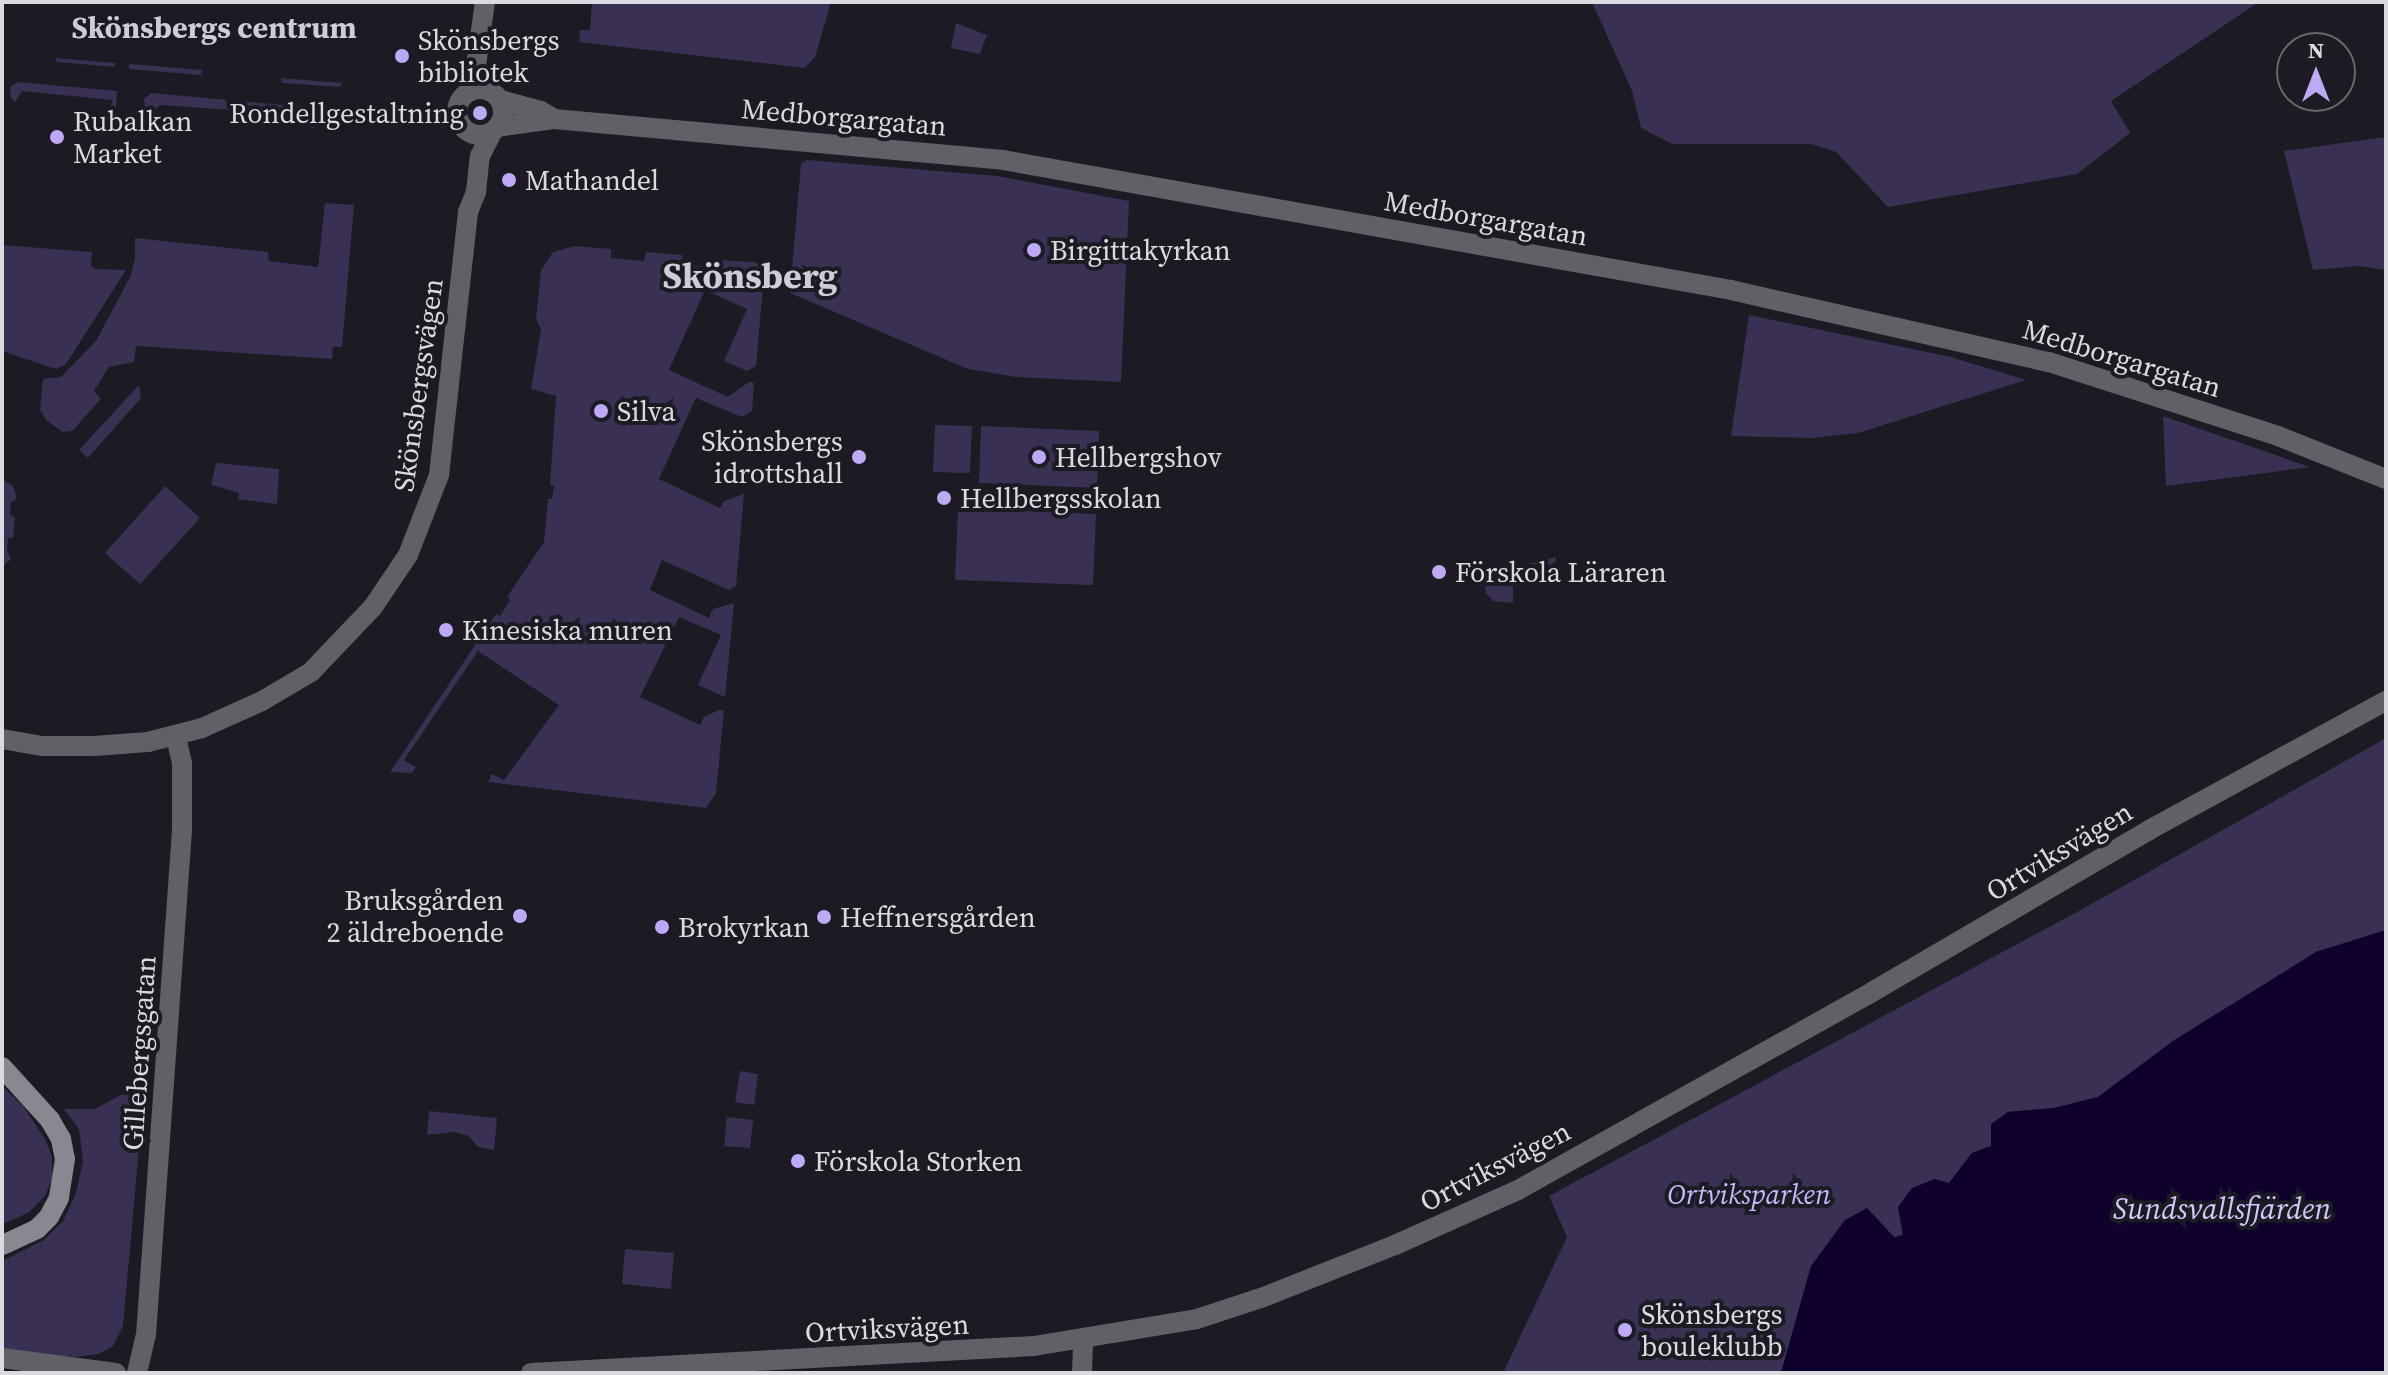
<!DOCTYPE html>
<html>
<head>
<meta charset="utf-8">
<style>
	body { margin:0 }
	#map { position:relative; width:2388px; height:1375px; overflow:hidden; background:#1c1a22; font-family:"Source Serif 4",serif }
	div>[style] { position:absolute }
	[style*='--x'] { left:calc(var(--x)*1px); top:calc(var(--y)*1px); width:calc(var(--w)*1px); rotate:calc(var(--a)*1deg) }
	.green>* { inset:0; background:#393053 }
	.water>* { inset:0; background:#10002c }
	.tertiary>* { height:20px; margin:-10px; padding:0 10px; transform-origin:10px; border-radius:10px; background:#616065 }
	.tertiary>.ring { margin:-10px; padding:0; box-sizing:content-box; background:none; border:20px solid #616065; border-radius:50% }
	.secondary>* { height:20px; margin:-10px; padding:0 10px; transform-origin:10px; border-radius:10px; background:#89878f }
	.dots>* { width:22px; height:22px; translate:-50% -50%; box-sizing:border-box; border:4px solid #1c1a22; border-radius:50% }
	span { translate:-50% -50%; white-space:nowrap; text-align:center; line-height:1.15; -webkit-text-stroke:8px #1c1a22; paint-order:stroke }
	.poi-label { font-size:28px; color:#dbdae0 }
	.left { translate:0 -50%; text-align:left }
	.right { translate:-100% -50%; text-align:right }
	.street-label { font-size:28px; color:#dbdae0 }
	.park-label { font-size:28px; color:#c8b7fd; font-style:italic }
	.neighbourhood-label { font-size:30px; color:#cfccd8; font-weight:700 }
	.water-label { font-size:30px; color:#d3c6fb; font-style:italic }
	.district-label { font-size:36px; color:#cfccd8; font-weight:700 }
	.frame { position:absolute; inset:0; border:4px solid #dbdae0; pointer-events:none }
	.north { position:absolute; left:2276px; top:32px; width:80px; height:80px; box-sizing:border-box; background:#1c1a22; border:2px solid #68676e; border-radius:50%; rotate:0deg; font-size:22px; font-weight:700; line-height:32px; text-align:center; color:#dbdae0 }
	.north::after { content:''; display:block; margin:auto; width:28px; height:36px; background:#bda9f5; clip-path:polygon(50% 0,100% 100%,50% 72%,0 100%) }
</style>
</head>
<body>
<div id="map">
	<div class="green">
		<div style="clip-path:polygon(592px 2px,831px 2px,815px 57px,805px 68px,579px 42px,580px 30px,590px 30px)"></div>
		<div style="clip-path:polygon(1592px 2px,2259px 2px,2111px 101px,2130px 133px,2077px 174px,1888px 207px,1836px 152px,1811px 144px,1672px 144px,1641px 128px,1632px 91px)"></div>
		<div style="clip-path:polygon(956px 23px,987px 35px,980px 54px,951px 48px)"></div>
		<div style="clip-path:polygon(55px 58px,115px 63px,115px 67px,57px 62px)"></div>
		<div style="clip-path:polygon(129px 64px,202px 70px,201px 75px,129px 69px)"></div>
		<div style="clip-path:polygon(281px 78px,343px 83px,339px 87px,282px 83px)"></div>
		<div style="clip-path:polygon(18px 82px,117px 91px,116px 112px,108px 112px,113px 100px,22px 91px,15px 102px,11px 98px,10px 87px)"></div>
		<div style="clip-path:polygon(151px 93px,317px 108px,322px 114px,321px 125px,310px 129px,317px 116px,160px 105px,151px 115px,146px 114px,144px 99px)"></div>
		<div style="clip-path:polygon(2386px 137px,2386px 270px,2359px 266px,2313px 270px,2284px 151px)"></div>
		<div style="clip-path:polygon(807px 160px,997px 176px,1129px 201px,1121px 382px,1016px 377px,968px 369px,790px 293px,801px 164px)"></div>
		<div style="clip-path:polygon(325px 203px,354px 205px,342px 347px,333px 347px,332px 359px,136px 346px,134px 362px,109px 367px,94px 391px,101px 399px,72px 431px,63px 432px,47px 421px,40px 410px,43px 379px,61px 377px,96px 341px,130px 277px,135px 259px,135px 238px,268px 252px,269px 261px,318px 267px)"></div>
		<div style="clip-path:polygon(2px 245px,92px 252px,91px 266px,95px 269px,126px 270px,66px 364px,56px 369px,2px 351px)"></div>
		<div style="clip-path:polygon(574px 246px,611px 249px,611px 258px,644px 261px,646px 252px,682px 255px,682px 265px,706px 267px,707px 259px,765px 263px,756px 366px,747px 371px,724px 361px,747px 309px,705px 290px,669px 370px,728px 397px,749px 382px,754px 383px,752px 411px,742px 417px,696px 398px,659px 479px,720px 508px,724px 501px,744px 494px,736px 586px,729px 590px,662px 560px,650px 590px,709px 618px,713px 609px,734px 603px,725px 697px,698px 685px,721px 635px,679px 617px,640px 697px,700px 725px,704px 717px,719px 710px,724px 711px,716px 793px,706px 808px,488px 782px,492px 774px,504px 780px,559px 705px,478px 651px,404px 760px,416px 767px,412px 773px,390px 772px,496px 614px,500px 616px,510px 600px,507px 597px,544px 542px,548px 499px,552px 499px,554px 486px,550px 485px,556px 396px,531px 389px,541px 329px,536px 319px,541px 270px,553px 252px)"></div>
		<div style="clip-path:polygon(1749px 315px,1951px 357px,2026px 380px,1858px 433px,1812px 438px,1731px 436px)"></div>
		<div style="clip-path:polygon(139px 385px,141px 398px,88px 458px,79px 450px)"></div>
		<div style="clip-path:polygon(2163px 416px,2310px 467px,2166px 486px)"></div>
		<div style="clip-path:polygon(935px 425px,972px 426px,970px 473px,933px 472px)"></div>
		<div style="clip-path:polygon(981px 426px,1099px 431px,1097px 488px,979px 483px)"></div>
		<div style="clip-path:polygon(216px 463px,279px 469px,277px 504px,238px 499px,239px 493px,211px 485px)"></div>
		<div style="clip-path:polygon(2px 479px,13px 486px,17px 499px,11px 502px,10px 514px,15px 518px,13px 538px,8px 538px,7px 551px,11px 559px,2px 567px)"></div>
		<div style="clip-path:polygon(165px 486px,200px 518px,140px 584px,105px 553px)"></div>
		<div style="clip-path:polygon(958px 508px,1096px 514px,1093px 585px,955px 580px)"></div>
		<div style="clip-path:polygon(1556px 557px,1559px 579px,1538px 580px,1533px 566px,1524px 568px,1525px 581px,1513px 585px,1513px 603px,1493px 601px,1486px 593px,1485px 579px,1490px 573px)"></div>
		<div style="clip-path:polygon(2386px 738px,2386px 930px,2316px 952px,2173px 1041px,2098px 1097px,2054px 1108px,2007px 1112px,1991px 1146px,1972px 1153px,1949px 1183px,1898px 1207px,1903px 1234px,1811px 1266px,1781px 1373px,1503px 1373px,1567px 1237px,1549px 1196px,2088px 906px)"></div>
		<div style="clip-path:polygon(740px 1071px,758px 1074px,754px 1105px,735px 1102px)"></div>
		<div style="clip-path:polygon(145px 1082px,123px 1326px,113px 1346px,99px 1354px,76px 1357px,2px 1351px,2px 1261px,44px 1240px,63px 1221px,76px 1193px,83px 1161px,79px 1129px,64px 1109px,95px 1109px)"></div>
		<div style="clip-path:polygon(2px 1086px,23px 1106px,45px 1139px,52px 1157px,52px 1179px,45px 1196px,28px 1213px,2px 1224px)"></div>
		<div style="clip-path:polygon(429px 1111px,497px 1118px,494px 1150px,478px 1147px,469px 1136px,454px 1132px,427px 1135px)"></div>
		<div style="clip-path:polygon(727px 1117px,753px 1120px,750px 1148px,724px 1146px)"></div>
		<div style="clip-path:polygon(625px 1249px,674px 1253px,671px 1289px,622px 1284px)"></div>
	</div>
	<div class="water">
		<div style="clip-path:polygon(2386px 930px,2386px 1373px,1781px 1373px,1811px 1266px,1845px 1220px,1867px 1208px,1895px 1238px,1903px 1235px,1898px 1207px,1912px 1188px,1935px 1179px,1949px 1183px,1972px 1153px,1991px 1146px,1991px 1124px,2008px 1112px,2054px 1108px,2098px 1097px,2173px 1041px,2316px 952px)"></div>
	</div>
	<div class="tertiary">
		<div class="ring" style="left:457px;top:89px;width:26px;height:26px"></div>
		<div style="--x:468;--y:92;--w:13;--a:-63"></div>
		<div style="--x:474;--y:80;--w:79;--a:-82"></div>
		<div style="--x:500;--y:100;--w:42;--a:15"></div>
		<div style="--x:541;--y:111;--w:12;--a:31"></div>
		<div style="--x:497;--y:127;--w:58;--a:-8"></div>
		<div style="--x:554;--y:119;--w:451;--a:5.2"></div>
		<div style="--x:1003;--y:160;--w:740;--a:10.12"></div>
		<div style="--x:1731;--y:290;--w:326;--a:12.8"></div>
		<div style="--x:2049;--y:362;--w:241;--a:17.9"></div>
		<div style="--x:2278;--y:436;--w:116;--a:21.7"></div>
		<div style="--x:2;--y:739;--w:41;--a:9.9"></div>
		<div style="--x:42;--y:746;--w:52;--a:0"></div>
		<div style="--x:94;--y:746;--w:54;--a:-4.2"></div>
		<div style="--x:148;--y:742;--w:56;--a:-14.5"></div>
		<div style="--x:202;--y:728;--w:66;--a:-24.2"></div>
		<div style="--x:262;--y:701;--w:57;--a:-30.6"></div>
		<div style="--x:311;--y:672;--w:90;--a:-46.4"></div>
		<div style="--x:373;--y:607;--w:63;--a:-56.1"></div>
		<div style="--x:408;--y:555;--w:86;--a:-68.8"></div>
		<div style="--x:439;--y:475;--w:265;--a:-83.7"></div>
		<div style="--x:468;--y:212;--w:22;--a:-68"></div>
		<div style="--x:476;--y:192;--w:36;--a:-84"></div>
		<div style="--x:480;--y:156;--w:27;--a:-63"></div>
		<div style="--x:2;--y:1358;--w:115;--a:7.5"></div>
		<div style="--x:137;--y:1373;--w:39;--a:-77"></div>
		<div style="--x:146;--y:1335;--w:506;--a:-85.92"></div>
		<div style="--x:182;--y:830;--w:67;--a:-90"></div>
		<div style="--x:182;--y:763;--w:28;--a:-103"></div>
		<div style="--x:531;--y:1373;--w:504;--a:-3.07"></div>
		<div style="--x:1034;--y:1346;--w:165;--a:-9.4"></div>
		<div style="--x:1197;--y:1319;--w:67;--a:-18.2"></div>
		<div style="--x:1261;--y:1298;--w:144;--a:-21.6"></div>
		<div style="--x:1395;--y:1245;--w:135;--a:-24.1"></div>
		<div style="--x:1518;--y:1190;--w:406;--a:-29.2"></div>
		<div style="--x:1872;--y:992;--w:321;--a:-30.3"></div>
		<div style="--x:2149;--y:830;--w:270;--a:-28.6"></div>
		<div style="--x:1082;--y:1373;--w:34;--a:-88"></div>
	</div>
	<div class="secondary">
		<div style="--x:2;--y:1067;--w:72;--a:47.8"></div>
		<div style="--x:50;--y:1120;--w:22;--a:60"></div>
		<div style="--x:61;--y:1139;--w:20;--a:79"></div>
		<div style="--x:65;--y:1159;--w:39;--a:99"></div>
		<div style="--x:59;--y:1198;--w:21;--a:118"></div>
		<div style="--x:49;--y:1217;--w:17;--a:135"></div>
		<div style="--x:37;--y:1229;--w:38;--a:155"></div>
	</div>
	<div class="dots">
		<div style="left:402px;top:56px;background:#bda9f5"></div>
		<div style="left:480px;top:113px;background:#bda9f5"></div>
		<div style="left:57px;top:137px;background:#bda9f5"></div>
		<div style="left:509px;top:180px;background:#bda9f5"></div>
		<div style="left:1034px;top:250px;background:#bda9f5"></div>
		<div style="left:601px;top:411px;background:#bda9f5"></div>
		<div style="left:859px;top:457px;background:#bda9f5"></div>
		<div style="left:1039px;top:457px;background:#bda9f5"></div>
		<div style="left:944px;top:498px;background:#bda9f5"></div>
		<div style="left:1439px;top:572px;background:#bda9f5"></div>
		<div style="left:446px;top:630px;background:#bda9f5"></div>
		<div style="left:520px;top:916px;background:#bda9f5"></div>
		<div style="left:824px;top:917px;background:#bda9f5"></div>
		<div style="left:662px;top:927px;background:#bda9f5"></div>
		<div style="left:798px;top:1161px;background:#bda9f5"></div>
		<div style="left:1625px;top:1330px;background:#bda9f5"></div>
	</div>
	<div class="poi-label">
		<span class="left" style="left:418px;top:56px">Skönsbergs<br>bibliotek</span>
		<span class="right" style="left:464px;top:113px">Rondellgestaltning</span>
		<span class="left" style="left:73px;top:137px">Rubalkan<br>Market</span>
		<span class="left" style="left:525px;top:180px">Mathandel</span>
		<span class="left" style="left:1050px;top:250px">Birgittakyrkan</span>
		<span class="left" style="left:617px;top:411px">Silva</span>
		<span class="right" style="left:843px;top:457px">Skönsbergs<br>idrottshall</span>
		<span class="left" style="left:1055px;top:457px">Hellbergshov</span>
		<span class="left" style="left:960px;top:498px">Hellbergsskolan</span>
		<span class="left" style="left:1455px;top:572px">Förskola Läraren</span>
		<span class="left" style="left:462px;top:630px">Kinesiska muren</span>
		<span class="right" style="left:504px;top:916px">Bruksgården<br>2 äldreboende</span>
		<span class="left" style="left:840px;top:917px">Heffnersgården</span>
		<span class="left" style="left:678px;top:927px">Brokyrkan</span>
		<span class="left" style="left:814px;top:1161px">Förskola Storken</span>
		<span class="left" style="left:1641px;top:1330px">Skönsbergs<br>bouleklubb</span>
	</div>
	<div class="street-label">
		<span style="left:844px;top:117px;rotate:5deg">Medborgargatan</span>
		<span style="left:1486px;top:218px;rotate:10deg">Medborgargatan</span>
		<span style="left:2122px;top:358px;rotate:17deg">Medborgargatan</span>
		<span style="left:418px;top:385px;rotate:-82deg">Skönsbergsvägen</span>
		<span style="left:2059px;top:851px;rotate:-31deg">Ortviksvägen</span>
		<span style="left:139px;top:1053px;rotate:-86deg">Gillebergsgatan</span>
		<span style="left:1495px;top:1166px;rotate:-27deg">Ortviksvägen</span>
		<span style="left:887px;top:1328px;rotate:-3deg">Ortviksvägen</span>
	</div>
	<div class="park-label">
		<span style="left:1749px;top:1194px">Ortviksparken</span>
	</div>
	<div class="neighbourhood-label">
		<span style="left:214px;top:28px">Skönsbergs centrum</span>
	</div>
	<div class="water-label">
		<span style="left:2222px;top:1209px">Sundsvallsfjärden</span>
	</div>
	<div class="district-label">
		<span style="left:750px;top:276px">Skönsberg</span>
	</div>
	<div class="frame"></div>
	<div class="north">N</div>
</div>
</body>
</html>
